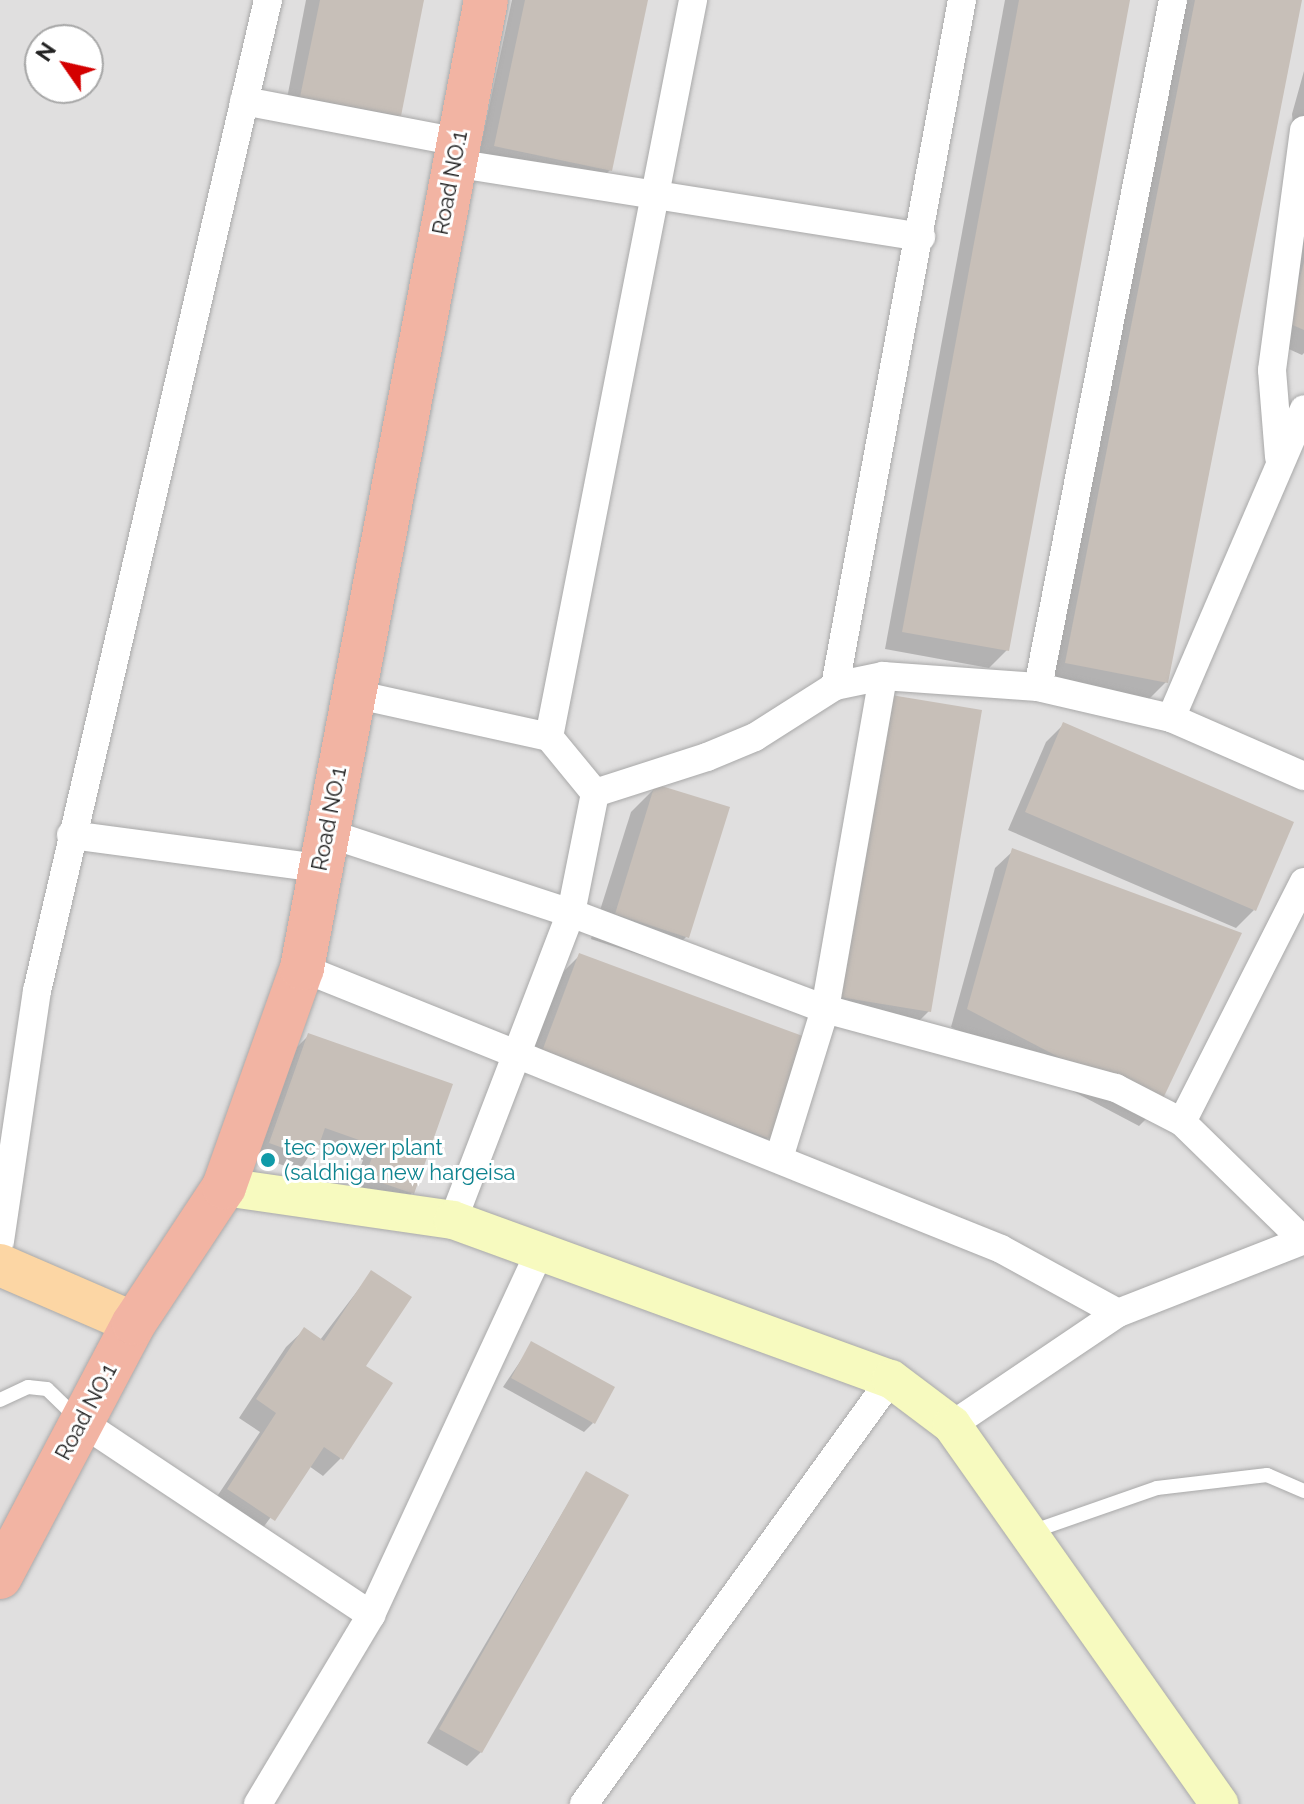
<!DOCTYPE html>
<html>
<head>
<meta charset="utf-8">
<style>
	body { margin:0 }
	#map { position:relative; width:1304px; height:1804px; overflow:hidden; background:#f2efe9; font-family:Raleway,sans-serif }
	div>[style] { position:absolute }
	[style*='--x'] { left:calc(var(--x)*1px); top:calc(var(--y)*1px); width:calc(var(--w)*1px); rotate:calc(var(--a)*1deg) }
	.residential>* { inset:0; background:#e0dfdf }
	.shadow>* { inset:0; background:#0003 }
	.building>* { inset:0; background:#c7bfb8 }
	.roads { filter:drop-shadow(0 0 2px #a9a9a9) drop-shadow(0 0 2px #a9a9a9) }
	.service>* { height:14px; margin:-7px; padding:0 7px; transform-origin:7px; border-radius:7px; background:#fff }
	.minor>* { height:28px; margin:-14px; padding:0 14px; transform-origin:14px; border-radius:14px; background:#fff }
	.secondary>* { height:38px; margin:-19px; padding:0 19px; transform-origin:19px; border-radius:19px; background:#f7fabf }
	.primary>* { height:42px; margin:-21px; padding:0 21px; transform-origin:21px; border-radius:21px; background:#fcd6a4 }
	.trunk>* { height:44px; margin:-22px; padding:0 22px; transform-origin:22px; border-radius:22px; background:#f2b4a3 }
	.dots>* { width:22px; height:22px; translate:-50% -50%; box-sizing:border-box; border:4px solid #fff; border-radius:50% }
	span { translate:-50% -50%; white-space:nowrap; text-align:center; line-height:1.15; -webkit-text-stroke:6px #fff; paint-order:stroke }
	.street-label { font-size:22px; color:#222 }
	.culture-label { font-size:22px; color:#0d838f }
	.left { translate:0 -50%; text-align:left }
	.north { position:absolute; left:24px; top:24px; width:80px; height:80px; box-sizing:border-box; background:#fff; border:2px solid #a7a7a7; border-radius:50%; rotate:304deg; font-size:22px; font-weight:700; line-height:32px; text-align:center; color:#222 }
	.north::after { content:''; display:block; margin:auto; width:28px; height:36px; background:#d40000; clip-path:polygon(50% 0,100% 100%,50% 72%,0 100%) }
</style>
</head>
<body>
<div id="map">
	<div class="residential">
		<div style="clip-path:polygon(evenodd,0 0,1304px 0,1304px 1804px,0 1804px,0 0,40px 40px,88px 40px,88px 88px,40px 88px,40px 40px)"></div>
	</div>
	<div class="shadow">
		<div style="clip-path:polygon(306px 0,422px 0,399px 115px,381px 133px,284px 114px)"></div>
		<div style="clip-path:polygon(512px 0,646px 0,610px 170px,592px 188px,477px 164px)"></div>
		<div style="clip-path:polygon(1005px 0,1128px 0,1007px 650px,989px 668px,885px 649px)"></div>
		<div style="clip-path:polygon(1182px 0,1300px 0,1166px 682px,1148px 700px,1048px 681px)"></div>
		<div style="clip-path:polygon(1304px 71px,1304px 353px,1302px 355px,1271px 341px,1301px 216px,1292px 114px)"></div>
		<div style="clip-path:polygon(867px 714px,929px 1011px,911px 1029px,816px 1013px)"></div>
		<div style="clip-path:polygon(1064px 724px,1254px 910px,1236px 928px,1008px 830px,1046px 742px)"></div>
		<div style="clip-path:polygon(656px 787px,687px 936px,662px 962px,591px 939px,631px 812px)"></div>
		<div style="clip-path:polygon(1013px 851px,1157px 1108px,1139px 1126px,951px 1027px,995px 868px)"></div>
		<div style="clip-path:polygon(580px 955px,805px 1039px,768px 1138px,750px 1156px,524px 1072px,562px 973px)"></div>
		<div style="clip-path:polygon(308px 1036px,412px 1193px,398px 1207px,352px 1191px,363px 1160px,317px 1144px,299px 1171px,257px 1156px,295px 1049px)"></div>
		<div style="clip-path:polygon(371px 1273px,364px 1366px,341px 1458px,323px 1476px,309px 1466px,256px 1537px,210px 1507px,260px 1432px,239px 1418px,286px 1347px,304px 1330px,320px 1340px)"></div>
		<div style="clip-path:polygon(532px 1344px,593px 1423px,584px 1432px,503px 1387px)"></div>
		<div style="clip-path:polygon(586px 1473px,481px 1752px,467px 1766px,427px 1743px)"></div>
	</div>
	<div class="building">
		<div style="clip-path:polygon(320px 0,424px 0,401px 116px,300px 97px)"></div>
		<div style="clip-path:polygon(525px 0,648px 0,612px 171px,494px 146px)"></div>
		<div style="clip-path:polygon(1019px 0,1130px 0,1009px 651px,902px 632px)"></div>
		<div style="clip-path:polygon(1195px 0,1302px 0,1168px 683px,1065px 663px)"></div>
		<div style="clip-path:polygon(1304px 262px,1304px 330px,1288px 323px)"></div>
		<div style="clip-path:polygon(885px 694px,982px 710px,931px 1012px,833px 996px)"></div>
		<div style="clip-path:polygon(1063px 722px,1294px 822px,1256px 911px,1025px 812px)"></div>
		<div style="clip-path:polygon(655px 784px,730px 807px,689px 938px,615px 914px)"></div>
		<div style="clip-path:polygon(1012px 848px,1242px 933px,1158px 1109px,967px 1009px)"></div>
		<div style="clip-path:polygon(579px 953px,808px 1038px,770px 1139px,541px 1054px)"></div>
		<div style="clip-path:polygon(308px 1033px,453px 1084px,414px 1194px,365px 1177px,376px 1146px,325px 1128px,314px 1159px,269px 1143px)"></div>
		<div style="clip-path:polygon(371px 1270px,412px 1297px,366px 1366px,393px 1383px,343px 1460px,324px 1447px,275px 1521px,227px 1489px,276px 1413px,256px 1399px,304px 1327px,324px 1341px)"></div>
		<div style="clip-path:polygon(531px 1341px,615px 1387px,595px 1424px,511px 1378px)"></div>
		<div style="clip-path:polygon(586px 1471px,629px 1495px,482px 1753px,439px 1729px)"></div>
	</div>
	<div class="roads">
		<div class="service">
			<div style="--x:0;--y:1400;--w:31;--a:-25"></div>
			<div style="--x:28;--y:1387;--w:19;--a:6"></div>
			<div style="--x:47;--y:1389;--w:42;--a:44"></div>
			<div style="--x:1028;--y:1533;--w:137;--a:-19.2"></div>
			<div style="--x:1157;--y:1488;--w:111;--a:-6.7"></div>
			<div style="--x:1267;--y:1475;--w:40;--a:23.4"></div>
		</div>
		<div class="minor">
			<div style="--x:244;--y:101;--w:218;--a:10.8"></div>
			<div style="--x:454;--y:163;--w:473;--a:9"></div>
			<div style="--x:1279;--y:457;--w:87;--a:-94.6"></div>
			<div style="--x:1272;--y:370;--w:242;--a:-82.4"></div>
			<div style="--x:835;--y:686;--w:698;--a:-79.51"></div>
			<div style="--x:1038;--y:687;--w:700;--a:-78.88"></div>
			<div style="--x:354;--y:694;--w:200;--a:12.4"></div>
			<div style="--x:1171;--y:718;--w:336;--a:-66.7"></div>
			<div style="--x:595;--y:793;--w:72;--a:-129.4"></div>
			<div style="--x:549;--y:737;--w:751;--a:-78.94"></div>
			<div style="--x:327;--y:833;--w:257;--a:18.2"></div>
			<div style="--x:571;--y:913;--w:272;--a:20.7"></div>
			<div style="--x:825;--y:1009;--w:302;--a:15.2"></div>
			<div style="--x:1116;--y:1088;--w:74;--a:27.3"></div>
			<div style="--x:1182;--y:1122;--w:169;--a:44.3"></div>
			<div style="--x:71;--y:835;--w:250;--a:7.6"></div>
			<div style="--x:302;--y:968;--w:753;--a:21.9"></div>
			<div style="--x:1001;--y:1249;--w:133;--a:28.7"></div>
			<div style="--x:1182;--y:1122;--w:269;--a:-63.1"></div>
			<div style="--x:779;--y:1158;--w:156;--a:-72.8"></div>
			<div style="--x:825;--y:1009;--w:338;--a:-80.1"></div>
			<div style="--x:453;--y:1220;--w:329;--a:-69"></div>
			<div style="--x:571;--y:913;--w:122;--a:-78.7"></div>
			<div style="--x:595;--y:793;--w:118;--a:-17.8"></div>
			<div style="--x:707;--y:757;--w:52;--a:-22.6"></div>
			<div style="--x:755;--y:737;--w:95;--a:-32.5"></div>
			<div style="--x:835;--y:686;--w:49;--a:-11.8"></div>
			<div style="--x:883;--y:676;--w:155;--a:4.1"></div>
			<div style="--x:1038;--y:687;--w:137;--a:13.1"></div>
			<div style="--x:1171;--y:718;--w:145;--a:23.6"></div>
			<div style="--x:0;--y:1241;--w:253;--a:-81.6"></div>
			<div style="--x:37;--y:991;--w:1018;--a:-76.88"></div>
			<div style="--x:80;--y:1421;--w:350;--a:33.7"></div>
			<div style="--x:952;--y:1425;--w:200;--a:-34"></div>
			<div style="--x:1118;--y:1313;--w:200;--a:-21.4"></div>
			<div style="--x:258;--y:1804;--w:220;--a:-59.1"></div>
			<div style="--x:371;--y:1615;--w:397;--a:-65.1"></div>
			<div style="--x:584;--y:1804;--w:524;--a:-54.16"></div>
		</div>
		<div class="secondary">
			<div style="--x:224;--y:1187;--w:231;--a:8.2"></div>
			<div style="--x:453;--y:1220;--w:466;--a:20"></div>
			<div style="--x:891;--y:1379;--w:76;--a:37"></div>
			<div style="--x:952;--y:1425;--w:464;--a:54.8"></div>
		</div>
		<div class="primary">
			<div style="--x:0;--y:1265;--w:146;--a:23.4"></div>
		</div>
		<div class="trunk">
			<div style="--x:0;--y:1577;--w:287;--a:-62.2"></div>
			<div style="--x:134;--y:1323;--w:163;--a:-56.5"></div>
			<div style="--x:224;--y:1187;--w:232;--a:-70.4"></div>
			<div style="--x:302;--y:968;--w:985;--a:-79.24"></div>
		</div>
	</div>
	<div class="dots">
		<div style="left:268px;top:1160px;background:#0f9aa8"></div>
	</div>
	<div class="street-label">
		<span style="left:450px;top:183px;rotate:-79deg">Road NO.1</span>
		<span style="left:329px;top:819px;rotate:-79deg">Road NO.1</span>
		<span style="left:86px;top:1412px;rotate:-62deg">Road NO.1</span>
	</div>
	<div class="culture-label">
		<span class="left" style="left:284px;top:1160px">tec power plant<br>(saldhiga new hargeisa</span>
	</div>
	<div class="north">N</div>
</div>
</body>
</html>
